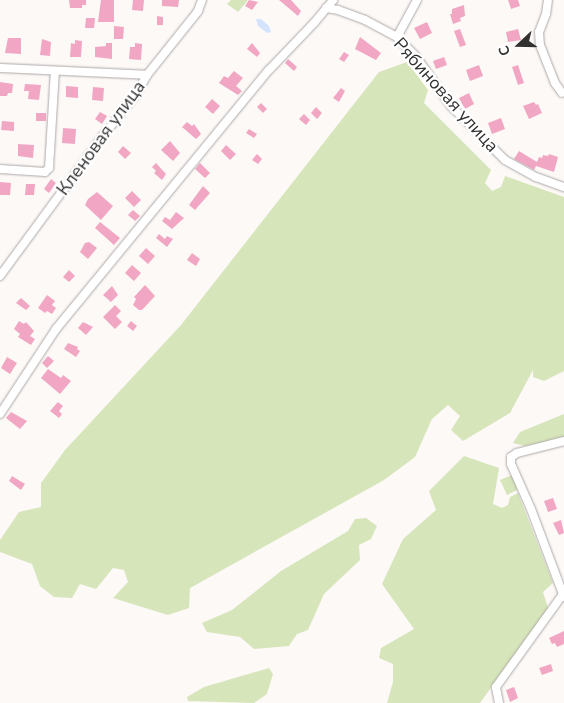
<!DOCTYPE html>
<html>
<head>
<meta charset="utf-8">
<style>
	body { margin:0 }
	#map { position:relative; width:564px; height:703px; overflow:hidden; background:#fdf9f7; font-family:"Nunito Sans",sans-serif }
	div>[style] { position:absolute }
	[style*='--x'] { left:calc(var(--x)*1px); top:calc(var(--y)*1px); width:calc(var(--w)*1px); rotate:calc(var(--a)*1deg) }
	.green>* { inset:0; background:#d7e5ba }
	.water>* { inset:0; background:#d4e4fc }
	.building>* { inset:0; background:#f1a7c3 }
	.roads { filter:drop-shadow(0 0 1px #aca8a7) drop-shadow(0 0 1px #aca8a7) }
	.minor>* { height:8px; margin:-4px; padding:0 4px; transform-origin:4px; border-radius:4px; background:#fff }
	span { translate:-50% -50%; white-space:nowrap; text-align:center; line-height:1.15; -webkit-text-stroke:4.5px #fff; paint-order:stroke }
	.street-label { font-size:18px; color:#323130 }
	.north { position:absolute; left:494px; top:20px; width:50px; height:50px; -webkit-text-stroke:4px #fff; paint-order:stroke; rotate:249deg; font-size:14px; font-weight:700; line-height:20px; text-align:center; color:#323130 }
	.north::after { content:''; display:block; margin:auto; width:18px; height:22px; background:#323130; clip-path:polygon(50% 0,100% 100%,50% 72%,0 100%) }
</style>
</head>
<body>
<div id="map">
	<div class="green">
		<div style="clip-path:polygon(231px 0,248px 0,238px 12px,227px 4px)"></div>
		<div style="clip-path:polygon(407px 62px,428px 90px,424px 103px,491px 170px,485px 183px,492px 191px,501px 187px,505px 176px,564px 197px,564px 371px,544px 381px,533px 377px,533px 370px,510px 413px,463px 441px,451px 430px,460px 416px,448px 405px,432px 419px,415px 457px,384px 480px,190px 588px,189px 608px,168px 615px,113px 598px,128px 582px,124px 570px,113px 568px,96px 589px,80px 584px,72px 598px,54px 597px,40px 586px,32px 564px,0 552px,0 540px,19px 512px,41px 507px,41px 483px,65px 450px,181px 325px,379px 72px)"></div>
		<div style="clip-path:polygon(564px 414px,564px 437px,525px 446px,513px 443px,520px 432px)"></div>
		<div style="clip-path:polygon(464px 456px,499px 468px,493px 504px,502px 508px,508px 505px,510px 497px,518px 493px,553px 583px,543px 592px,548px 608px,480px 703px,387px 703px,393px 682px,393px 664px,379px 658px,381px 648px,414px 629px,382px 584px,403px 539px,436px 510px,429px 491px)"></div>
		<div style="clip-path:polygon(512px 475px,519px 489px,507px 495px,500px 480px)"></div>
		<div style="clip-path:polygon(366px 518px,377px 526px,371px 539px,359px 545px,360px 560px,324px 594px,308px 630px,297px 634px,289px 646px,254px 649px,240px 637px,207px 632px,202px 623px,232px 610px,281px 571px,348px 531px,355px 519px)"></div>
		<div style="clip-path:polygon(269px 668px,273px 674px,267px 694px,254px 703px,188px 701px,187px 697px,204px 687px)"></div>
	</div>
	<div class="water">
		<div style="clip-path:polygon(256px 19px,261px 19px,269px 26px,271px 32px,267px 33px,258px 26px)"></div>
	</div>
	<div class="building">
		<div style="clip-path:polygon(69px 0,86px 0,86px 5px,82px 5px,82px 8px,70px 8px)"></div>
		<div style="clip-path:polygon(101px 0,114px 0,114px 22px,98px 22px)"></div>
		<div style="clip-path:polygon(133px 0,144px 0,143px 11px,132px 10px)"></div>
		<div style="clip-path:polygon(162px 0,179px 0,178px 7px,162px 6px)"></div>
		<div style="clip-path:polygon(249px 0,258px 2px,252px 10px,245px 6px)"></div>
		<div style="clip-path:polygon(279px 0,291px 0,301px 11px,298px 16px)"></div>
		<div style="clip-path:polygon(508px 0,518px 0,520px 6px,511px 9px)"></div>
		<div style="clip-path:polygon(464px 5px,465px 16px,460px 18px,461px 21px,453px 24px,450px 14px,452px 14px,452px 9px)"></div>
		<div style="clip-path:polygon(157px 16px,163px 17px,163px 25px,157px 25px)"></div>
		<div style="clip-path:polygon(86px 18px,95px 18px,94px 28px,85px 28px)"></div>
		<div style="clip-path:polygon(427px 22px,432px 33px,420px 39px,414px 28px)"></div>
		<div style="clip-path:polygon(114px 26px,124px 27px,123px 39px,114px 39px)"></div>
		<div style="clip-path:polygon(460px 29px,466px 45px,460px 47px,454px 31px)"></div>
		<div style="clip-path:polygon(518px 29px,521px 40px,508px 42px,506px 32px)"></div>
		<div style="clip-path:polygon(360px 37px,381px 53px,376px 60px,355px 49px)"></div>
		<div style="clip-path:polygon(8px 38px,21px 38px,21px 54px,5px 53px)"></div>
		<div style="clip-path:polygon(42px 39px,51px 42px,50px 56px,40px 55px)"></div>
		<div style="clip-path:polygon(75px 40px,82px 41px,81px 57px,70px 57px,71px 43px,75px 44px)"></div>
		<div style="clip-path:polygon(106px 43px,112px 43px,112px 59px,95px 57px,95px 47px,106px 46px)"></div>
		<div style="clip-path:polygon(135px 43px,142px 44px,141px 60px,129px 59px,130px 47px,135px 47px)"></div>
		<div style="clip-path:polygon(252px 43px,260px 53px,257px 57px,247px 49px)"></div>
		<div style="clip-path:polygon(344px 52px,349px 55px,344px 62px,339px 59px)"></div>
		<div style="clip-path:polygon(444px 57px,447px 65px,436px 69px,433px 61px)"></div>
		<div style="clip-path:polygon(288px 59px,297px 67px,294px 71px,285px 63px)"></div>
		<div style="clip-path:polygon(479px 65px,483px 76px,470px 81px,466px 70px)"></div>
		<div style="clip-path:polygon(518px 65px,524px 83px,518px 85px,512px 67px)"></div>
		<div style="clip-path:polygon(234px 71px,243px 78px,236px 86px,242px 91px,238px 95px,219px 83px,224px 76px,228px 78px)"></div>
		<div style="clip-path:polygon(0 82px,13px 84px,12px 93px,8px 93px,7px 96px,0 96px)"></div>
		<div style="clip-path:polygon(25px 84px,41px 85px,39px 100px,28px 99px,29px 91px,24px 91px)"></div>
		<div style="clip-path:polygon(66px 86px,78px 87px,78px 98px,66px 97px)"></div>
		<div style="clip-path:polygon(93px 87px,104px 88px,103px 101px,92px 100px)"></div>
		<div style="clip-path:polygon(341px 88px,345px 91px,339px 102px,333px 98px)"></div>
		<div style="clip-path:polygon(469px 93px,474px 104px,465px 109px,459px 98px)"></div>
		<div style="clip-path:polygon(212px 99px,220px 106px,213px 114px,205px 107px)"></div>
		<div style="clip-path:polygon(534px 102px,536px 105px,538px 104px,542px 113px,529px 119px,523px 106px)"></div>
		<div style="clip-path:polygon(261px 103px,267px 109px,263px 113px,257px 107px)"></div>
		<div style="clip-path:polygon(316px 107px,322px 113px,317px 119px,311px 113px)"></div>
		<div style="clip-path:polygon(100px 112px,107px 116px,102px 124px,95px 119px)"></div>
		<div style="clip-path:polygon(36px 113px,46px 113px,46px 121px,36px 121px)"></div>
		<div style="clip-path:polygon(304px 114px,310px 120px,306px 125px,299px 119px)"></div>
		<div style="clip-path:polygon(501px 118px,505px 129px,492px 134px,488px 123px)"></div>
		<div style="clip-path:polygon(2px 121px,14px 122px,14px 131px,1px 130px)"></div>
		<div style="clip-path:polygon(187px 122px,192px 126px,194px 124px,201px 134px,196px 139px,182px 127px)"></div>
		<div style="clip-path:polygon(63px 128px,76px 129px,75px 144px,62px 143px)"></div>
		<div style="clip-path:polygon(249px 129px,257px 134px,254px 138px,246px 133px)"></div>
		<div style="clip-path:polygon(170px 141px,180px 153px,173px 161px,161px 150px)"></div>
		<div style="clip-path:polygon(18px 144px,34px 145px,33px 158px,18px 156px)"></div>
		<div style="clip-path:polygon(226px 145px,236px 154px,230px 160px,221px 151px)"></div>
		<div style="clip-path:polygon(123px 146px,131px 153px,125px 159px,118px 152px)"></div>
		<div style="clip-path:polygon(519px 151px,537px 162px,539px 157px,542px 158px,543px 155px,548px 156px,549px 154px,558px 157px,554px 172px,536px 166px,534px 170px,514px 159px)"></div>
		<div style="clip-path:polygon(257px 154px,262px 159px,258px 164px,252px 160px)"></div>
		<div style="clip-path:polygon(156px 163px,166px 174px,162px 180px,154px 173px,156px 171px,152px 167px)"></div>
		<div style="clip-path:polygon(200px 163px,210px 173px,205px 178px,195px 169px)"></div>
		<div style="clip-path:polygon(51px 179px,56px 183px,49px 193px,44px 189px)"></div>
		<div style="clip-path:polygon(0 182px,11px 183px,10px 195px,0 195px)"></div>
		<div style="clip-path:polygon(26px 184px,35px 184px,34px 195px,25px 195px)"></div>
		<div style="clip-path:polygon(203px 186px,210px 193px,195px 210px,189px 205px)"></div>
		<div style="clip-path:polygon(132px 191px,141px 200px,134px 207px,125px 198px)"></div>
		<div style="clip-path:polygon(97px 192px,113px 206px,101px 220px,85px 205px,88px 199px)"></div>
		<div style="clip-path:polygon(133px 210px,140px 216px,135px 221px,128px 215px)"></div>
		<div style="clip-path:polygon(176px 212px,184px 218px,172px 229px,162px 221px,165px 217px,170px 220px)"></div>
		<div style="clip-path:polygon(100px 222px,120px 238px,114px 245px,95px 228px)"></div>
		<div style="clip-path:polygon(159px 234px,165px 239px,167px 236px,173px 239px,167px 247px,156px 238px)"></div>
		<div style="clip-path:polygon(89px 242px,97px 248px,88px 259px,80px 252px,85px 243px)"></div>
		<div style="clip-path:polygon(146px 248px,155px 256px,148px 264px,139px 256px)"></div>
		<div style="clip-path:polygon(192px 253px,200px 259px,196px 266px,187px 260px)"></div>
		<div style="clip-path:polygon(132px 265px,141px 273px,134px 281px,125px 273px)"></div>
		<div style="clip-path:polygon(69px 270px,75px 276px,69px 282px,63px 277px)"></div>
		<div style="clip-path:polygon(145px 285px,155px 296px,142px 310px,139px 310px,133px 305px,136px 299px,134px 297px)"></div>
		<div style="clip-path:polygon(112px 286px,118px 295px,111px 302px,103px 295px)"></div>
		<div style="clip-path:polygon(47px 295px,55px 301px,52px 305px,56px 308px,52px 314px,47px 311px,45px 313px,38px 308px)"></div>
		<div style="clip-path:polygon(21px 298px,30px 306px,26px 310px,16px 303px)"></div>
		<div style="clip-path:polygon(115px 305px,121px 311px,116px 316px,122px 322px,115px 329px,103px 317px)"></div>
		<div style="clip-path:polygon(19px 321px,24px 324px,26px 322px,34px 331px,30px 336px,35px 339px,31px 345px,18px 337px,20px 334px,14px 329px)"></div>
		<div style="clip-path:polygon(131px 321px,137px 326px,133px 331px,127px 326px)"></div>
		<div style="clip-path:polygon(83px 322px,93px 327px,86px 335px,78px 328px)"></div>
		<div style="clip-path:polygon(68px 343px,78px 347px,77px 349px,80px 351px,76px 357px,64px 349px)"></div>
		<div style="clip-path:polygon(48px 356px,54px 361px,47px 368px,42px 363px)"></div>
		<div style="clip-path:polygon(7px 357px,17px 363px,10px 374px,1px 368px)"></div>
		<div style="clip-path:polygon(48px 369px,61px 378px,63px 375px,71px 381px,60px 394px,41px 378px)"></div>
		<div style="clip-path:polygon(58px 402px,63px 406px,59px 411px,62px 414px,59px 418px,50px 411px)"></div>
		<div style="clip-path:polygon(11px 412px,27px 421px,20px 429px,6px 418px)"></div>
		<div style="clip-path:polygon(12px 476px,25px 484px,21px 490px,9px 481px)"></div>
		<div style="clip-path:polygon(553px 498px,557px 509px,548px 512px,544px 501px)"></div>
		<div style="clip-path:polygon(561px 520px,564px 533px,559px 535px,553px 523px)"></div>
		<div style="clip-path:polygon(564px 631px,564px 644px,557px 647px,555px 643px,552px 644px,549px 638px)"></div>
		<div style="clip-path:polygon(551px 664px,553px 671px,542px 675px,539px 668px)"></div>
		<div style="clip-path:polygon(514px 687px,518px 698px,510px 702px,506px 690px)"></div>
	</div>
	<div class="roads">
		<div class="minor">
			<div style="--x:548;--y:0;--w:14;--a:98"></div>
			<div style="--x:546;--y:14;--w:19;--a:111"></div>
			<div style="--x:539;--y:32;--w:13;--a:86"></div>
			<div style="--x:540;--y:45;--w:41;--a:68.5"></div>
			<div style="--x:555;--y:83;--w:12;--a:55"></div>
			<div style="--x:326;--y:8;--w:12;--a:9"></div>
			<div style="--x:338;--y:10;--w:29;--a:20"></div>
			<div style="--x:365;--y:20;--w:36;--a:28"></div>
			<div style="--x:397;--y:37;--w:29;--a:46"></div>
			<div style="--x:417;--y:58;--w:59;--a:54.7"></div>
			<div style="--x:451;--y:106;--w:76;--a:45"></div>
			<div style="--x:505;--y:160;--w:35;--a:29"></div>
			<div style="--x:536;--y:177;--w:30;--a:20"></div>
			<div style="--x:397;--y:37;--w:42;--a:-61.6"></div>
			<div style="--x:0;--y:68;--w:147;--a:2.7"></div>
			<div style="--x:0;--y:169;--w:45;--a:3.8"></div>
			<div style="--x:45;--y:172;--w:6;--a:-45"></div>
			<div style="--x:49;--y:168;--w:97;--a:-86.5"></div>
			<div style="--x:0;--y:276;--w:172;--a:-53.7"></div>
			<div style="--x:102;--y:137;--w:56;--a:-51.5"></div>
			<div style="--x:137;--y:93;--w:21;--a:-61"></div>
			<div style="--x:147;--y:75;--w:82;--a:-51.4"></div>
			<div style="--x:198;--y:11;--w:12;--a:-70"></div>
			<div style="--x:0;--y:414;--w:102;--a:-56.6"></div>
			<div style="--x:56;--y:329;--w:335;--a:-50.6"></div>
			<div style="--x:269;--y:70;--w:65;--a:-46.2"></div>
			<div style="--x:314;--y:23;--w:30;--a:-50"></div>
			<div style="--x:564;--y:441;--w:49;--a:165.7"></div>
			<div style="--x:517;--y:453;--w:7;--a:146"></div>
			<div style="--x:511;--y:457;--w:7;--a:90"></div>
			<div style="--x:511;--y:464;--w:49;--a:66"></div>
			<div style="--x:531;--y:509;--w:94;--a:69.4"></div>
			<div style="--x:499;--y:703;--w:16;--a:-101"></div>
			<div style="--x:496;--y:687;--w:115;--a:-54.2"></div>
		</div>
	</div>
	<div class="street-label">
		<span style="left:446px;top:95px;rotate:48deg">Рябиновая улица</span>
		<span style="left:101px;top:138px;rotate:-54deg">Кленовая улица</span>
	</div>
	<div class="north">С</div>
</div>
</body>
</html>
